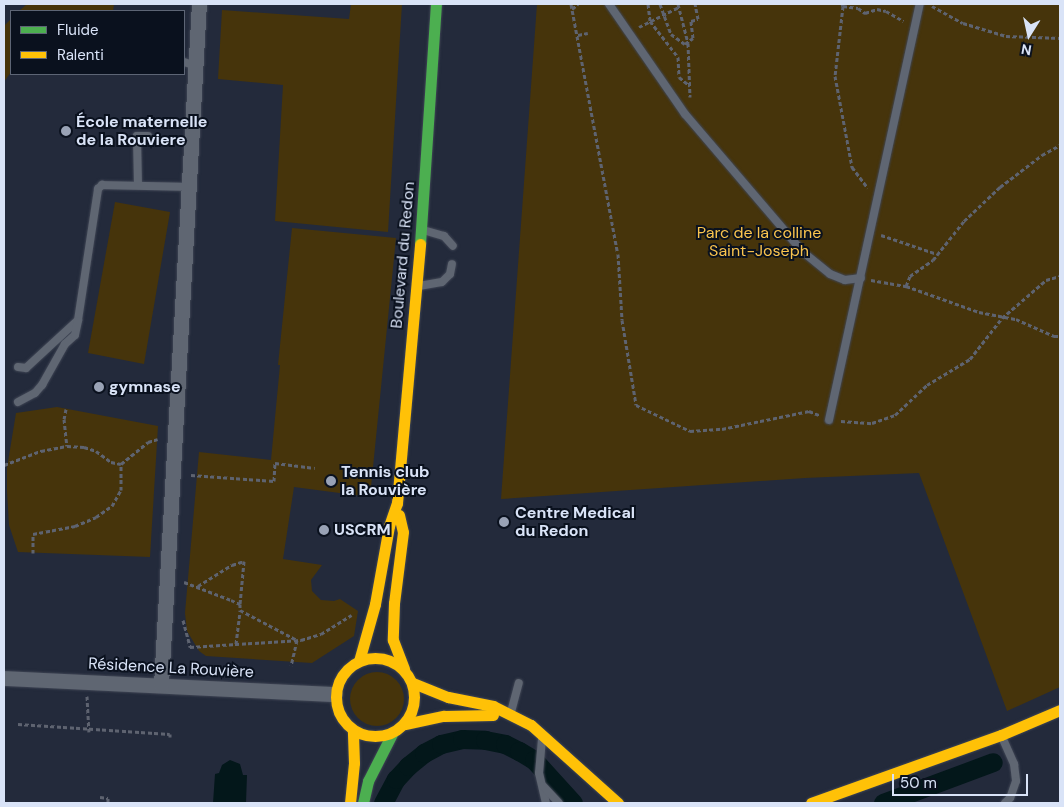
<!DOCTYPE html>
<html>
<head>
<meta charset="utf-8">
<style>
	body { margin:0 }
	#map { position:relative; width:1064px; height:807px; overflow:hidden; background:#232a3b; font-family:"DM Sans",sans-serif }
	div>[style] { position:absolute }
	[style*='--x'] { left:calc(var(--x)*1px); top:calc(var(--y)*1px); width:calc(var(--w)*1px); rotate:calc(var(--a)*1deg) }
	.green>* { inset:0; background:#46340b }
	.round { border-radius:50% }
	.water>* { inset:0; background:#03171a }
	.canal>* { height:19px; margin:-9.5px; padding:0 9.5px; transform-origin:9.5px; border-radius:9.5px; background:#03171a }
	.path>* { height:3px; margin-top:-1.5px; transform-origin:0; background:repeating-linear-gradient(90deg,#5e6370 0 4px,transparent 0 6.5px) }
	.roads { filter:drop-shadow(0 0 1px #3f4554) drop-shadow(0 0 1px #3f4554) }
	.lane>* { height:8px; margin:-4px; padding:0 4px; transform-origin:4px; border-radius:4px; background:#5f6672 }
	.street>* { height:15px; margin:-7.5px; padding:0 7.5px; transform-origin:7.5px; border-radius:7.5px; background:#5f6672 }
	.fast>* { height:11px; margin:-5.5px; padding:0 5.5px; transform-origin:5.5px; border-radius:5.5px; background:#4caf50 }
	.slow>* { height:11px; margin:-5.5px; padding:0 5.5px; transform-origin:5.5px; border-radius:5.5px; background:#ffc107 }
	.slow>.ring { margin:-5.5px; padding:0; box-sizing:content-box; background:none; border:11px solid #ffc107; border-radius:50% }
	.dots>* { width:14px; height:14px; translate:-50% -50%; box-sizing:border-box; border:2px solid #0a111e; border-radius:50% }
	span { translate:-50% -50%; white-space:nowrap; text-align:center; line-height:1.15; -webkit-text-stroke:4px #0a111e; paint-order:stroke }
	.poi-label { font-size:16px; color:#d9e3f7; font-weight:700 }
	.left { translate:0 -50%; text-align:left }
	.park-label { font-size:16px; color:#fbc54e }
	.street-label { font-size:16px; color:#d9e3f7 }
	.frame { position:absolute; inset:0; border:5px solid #d9e3f7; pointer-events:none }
	.legend { position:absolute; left:10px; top:10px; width:175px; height:65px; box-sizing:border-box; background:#0a111e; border:1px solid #5d6575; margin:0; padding:6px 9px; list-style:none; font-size:15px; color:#d9e3f7 }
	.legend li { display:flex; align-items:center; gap:10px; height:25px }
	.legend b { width:25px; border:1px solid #5d6575 }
	.north { position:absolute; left:1004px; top:10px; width:50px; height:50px; -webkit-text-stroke:4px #0a111e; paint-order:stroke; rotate:190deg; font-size:14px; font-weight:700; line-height:20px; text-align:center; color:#d9e3f7 }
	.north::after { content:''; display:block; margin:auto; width:18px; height:22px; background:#d9e3f7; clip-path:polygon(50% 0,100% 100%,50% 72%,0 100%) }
	.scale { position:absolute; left:892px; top:774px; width:136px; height:22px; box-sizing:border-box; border:2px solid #d9e3f7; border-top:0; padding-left:6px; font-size:15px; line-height:18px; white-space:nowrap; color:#d9e3f7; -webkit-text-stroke:4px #0a111e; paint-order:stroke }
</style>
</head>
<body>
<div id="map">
	<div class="green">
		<div style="clip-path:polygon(27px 4px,114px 4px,113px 11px,19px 11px)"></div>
		<div style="clip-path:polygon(351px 4px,402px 4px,388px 232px,275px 221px,283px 85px,218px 79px,222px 10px,349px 19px)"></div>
		<div style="clip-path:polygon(537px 4px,1060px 4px,1060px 687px,1007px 711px,919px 473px,805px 478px,501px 499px)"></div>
		<div style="clip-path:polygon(11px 19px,11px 72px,4px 82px,4px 26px)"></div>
		<div style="clip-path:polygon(115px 202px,170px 212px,144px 364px,88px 353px)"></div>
		<div style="clip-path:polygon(292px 228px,396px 238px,370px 497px,294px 487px,283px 559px,322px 565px,311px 580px,312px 591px,321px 600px,334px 601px,340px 599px,358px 611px,354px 636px,312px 663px,206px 656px,199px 651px,187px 631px,185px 613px,199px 452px,271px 460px,280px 365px,278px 365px)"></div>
		<div style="clip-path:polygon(57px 407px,158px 426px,150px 557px,18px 552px,9px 525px,7px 491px,7px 468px,16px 413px)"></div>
		<div class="round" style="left:350px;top:672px;width:54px;height:54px"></div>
	</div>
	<div class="water">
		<div style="clip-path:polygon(230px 760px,240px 764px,243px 775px,247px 775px,246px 803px,213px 803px,215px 774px,219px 773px,222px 765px)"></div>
	</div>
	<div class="canal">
		<div style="--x:383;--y:803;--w:27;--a:-62"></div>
		<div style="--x:396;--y:779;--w:18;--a:-47"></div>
		<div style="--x:408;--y:766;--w:21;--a:-39"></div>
		<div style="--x:424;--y:753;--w:19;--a:-28"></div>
		<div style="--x:441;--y:744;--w:22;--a:-13"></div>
		<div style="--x:462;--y:739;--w:23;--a:2"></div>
		<div style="--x:485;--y:740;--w:20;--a:11"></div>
		<div style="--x:505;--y:744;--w:16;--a:27"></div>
		<div style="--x:519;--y:751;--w:17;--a:31"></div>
		<div style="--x:534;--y:760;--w:58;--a:47.8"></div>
		<div style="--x:883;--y:803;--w:117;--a:-20.4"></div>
	</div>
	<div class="path">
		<div style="--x:571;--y:4;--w:254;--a:79.4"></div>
		<div style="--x:618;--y:254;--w:66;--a:86.5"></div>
		<div style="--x:622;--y:320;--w:86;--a:80.6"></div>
		<div style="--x:636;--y:405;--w:60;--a:25.7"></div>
		<div style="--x:690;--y:431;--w:32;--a:-4"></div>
		<div style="--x:722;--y:429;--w:89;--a:-11.7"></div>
		<div style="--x:809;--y:411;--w:11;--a:22"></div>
		<div style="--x:648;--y:4;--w:17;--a:83"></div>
		<div style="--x:650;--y:21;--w:46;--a:52.1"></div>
		<div style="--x:678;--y:57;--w:20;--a:87"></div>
		<div style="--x:679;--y:77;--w:14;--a:39"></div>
		<div style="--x:660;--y:4;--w:32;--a:70"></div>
		<div style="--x:671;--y:34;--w:17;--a:36"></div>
		<div style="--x:685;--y:44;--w:10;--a:-37"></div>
		<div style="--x:693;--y:38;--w:17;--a:-97"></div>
		<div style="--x:691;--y:21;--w:7;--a:-16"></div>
		<div style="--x:698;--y:19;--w:15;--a:-101"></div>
		<div style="--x:678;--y:4;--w:40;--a:75.6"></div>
		<div style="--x:688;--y:43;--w:54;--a:87.9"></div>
		<div style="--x:842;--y:4;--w:2;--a:63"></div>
		<div style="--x:843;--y:6;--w:15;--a:8"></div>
		<div style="--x:858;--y:8;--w:9;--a:36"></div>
		<div style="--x:865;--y:13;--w:13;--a:-18"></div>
		<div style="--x:877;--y:9;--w:9;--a:13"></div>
		<div style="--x:886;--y:11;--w:20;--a:30"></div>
		<div style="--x:843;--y:6;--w:70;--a:96.5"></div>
		<div style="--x:835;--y:76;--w:93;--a:79.4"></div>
		<div style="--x:852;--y:167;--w:26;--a:53"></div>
		<div style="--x:932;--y:6;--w:35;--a:29"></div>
		<div style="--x:963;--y:23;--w:45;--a:16.8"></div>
		<div style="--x:1006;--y:36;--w:54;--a:2.1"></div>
		<div style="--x:572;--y:9;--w:8;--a:-40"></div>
		<div style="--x:639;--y:27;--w:45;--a:-26.6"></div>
		<div style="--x:578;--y:35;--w:10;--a:-11"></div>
		<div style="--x:881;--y:235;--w:59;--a:18.7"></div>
		<div style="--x:871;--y:280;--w:36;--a:10"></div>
		<div style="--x:906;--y:286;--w:77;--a:19.6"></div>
		<div style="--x:979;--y:312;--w:38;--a:11"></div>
		<div style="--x:1016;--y:319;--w:42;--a:24.1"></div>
		<div style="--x:1054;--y:336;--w:6;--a:0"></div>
		<div style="--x:906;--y:286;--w:11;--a:-68"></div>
		<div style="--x:910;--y:276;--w:28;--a:-35"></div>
		<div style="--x:933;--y:260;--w:50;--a:-51.5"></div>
		<div style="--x:964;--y:221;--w:50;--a:-43.4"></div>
		<div style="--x:1000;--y:187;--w:53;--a:-37.3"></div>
		<div style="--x:1042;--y:155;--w:21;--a:-29"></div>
		<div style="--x:66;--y:409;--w:10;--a:101"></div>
		<div style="--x:64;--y:419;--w:27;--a:84"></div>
		<div style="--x:841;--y:421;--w:31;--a:4"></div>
		<div style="--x:872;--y:423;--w:24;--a:-19"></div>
		<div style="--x:895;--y:415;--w:44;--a:-43.2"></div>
		<div style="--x:927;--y:385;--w:50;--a:-31.2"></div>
		<div style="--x:970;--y:359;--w:52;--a:-52"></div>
		<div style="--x:1002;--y:318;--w:58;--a:-40.8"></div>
		<div style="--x:1046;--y:280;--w:15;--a:-16"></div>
		<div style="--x:4;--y:465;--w:40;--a:-21"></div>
		<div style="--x:41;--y:451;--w:26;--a:-11"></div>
		<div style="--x:67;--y:446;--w:17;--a:3"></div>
		<div style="--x:84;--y:447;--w:13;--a:18"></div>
		<div style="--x:96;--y:451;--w:19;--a:36"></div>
		<div style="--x:111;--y:462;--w:10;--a:11"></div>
		<div style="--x:191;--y:475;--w:83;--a:4.1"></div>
		<div style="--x:274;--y:481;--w:18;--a:-87"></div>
		<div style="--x:275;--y:463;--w:40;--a:7.1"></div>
		<div style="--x:33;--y:553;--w:19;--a:-90"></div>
		<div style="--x:33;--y:534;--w:43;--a:-10.8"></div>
		<div style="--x:75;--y:526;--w:23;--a:-23"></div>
		<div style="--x:96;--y:517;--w:19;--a:-35"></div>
		<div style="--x:112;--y:506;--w:18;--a:-61"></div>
		<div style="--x:121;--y:490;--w:26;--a:-90"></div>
		<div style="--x:121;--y:464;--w:35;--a:-39"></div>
		<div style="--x:148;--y:442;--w:10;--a:-17"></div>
		<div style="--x:184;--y:582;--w:50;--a:21"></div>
		<div style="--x:231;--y:600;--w:10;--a:24"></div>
		<div style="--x:240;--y:604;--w:6;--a:90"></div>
		<div style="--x:240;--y:610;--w:64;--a:27.8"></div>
		<div style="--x:297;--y:640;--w:26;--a:103"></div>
		<div style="--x:198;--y:586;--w:40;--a:-32"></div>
		<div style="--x:232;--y:565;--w:13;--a:-18"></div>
		<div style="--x:244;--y:561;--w:43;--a:95.3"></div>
		<div style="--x:183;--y:620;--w:28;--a:75"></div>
		<div style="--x:190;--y:647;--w:111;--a:-3.6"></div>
		<div style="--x:301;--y:640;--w:21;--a:-17"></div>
		<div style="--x:321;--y:634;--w:36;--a:-32"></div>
		<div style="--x:236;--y:644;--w:34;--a:-83"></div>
		<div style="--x:87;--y:696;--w:36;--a:87"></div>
		<div style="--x:18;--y:724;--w:152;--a:3.8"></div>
		<div style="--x:170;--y:734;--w:3;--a:90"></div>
		<div style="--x:100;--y:797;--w:8;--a:7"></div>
		<div style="--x:108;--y:798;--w:5;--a:90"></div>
	</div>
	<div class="roads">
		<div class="lane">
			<div style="--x:609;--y:4;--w:134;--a:55.4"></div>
			<div style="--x:685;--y:114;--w:182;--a:49.5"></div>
			<div style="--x:803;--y:252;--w:35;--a:39"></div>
			<div style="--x:830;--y:274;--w:16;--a:22"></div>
			<div style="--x:845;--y:280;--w:16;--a:-7"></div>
			<div style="--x:184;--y:62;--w:13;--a:18"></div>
			<div style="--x:138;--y:185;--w:49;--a:-91.2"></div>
			<div style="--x:137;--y:136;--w:11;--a:0"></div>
			<div style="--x:423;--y:230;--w:22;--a:16"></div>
			<div style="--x:444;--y:236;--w:13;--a:48"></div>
			<div style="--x:419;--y:286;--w:23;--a:-10"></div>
			<div style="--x:442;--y:282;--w:11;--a:-45"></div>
			<div style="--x:450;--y:274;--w:10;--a:-79"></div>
			<div style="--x:18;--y:367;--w:8;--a:7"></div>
			<div style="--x:26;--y:368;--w:71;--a:-42.7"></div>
			<div style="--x:78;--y:320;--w:133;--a:-81.3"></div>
			<div style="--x:98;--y:189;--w:6;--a:-45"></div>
			<div style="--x:102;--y:185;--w:88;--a:1.3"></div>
			<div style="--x:18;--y:402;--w:19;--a:-28"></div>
			<div style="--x:35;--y:393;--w:11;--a:-49"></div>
			<div style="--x:42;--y:385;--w:47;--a:-60.7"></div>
			<div style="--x:65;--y:344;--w:13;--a:-42"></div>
			<div style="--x:75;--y:335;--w:14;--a:-78"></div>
			<div style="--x:829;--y:420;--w:426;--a:-77.7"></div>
			<div style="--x:511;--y:712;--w:30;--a:-75"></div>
			<div style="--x:1002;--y:737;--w:30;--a:66"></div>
			<div style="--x:1014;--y:764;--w:17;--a:83"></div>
			<div style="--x:1016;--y:781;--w:18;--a:109"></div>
			<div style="--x:1010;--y:798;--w:7;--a:135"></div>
			<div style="--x:542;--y:739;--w:34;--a:95"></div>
			<div style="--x:539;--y:773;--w:31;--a:77"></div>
			<div style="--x:543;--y:786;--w:23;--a:47"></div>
		</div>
		<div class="street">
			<div style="--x:4;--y:678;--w:331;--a:2.8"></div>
			<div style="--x:161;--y:685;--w:682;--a:-86.81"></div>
		</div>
		<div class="fast">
			<div style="--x:420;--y:244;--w:241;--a:-86.2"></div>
			<div style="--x:363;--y:803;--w:23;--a:-77"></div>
			<div style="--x:368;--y:781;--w:55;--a:-63"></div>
		</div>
		<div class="slow">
			<div style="--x:399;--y:515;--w:17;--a:77"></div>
			<div style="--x:403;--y:532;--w:72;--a:97.2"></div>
			<div style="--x:394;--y:603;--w:37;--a:92"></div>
			<div style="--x:393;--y:640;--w:31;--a:69"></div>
			<div class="ring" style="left:336px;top:658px;width:67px;height:67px"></div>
			<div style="--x:359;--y:661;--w:59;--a:-74.3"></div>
			<div style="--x:375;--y:604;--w:79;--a:-79.8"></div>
			<div style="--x:389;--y:526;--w:24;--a:-71"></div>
			<div style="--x:397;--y:503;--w:260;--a:-84.9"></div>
			<div style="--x:413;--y:683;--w:38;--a:22"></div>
			<div style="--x:448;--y:697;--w:46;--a:11.3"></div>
			<div style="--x:493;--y:706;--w:42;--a:26.6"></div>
			<div style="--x:531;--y:725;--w:117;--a:41.9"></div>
			<div style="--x:405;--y:724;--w:40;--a:-12"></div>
			<div style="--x:444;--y:716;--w:49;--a:-1.2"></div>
			<div style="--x:350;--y:803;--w:40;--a:-84.3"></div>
			<div style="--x:354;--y:763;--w:33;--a:-92"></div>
			<div style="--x:811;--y:803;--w:202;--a:-19.7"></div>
			<div style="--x:1001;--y:735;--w:64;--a:-23"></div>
		</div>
	</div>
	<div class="dots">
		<div style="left:66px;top:131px;background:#99a2b5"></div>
		<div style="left:99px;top:387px;background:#99a2b5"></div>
		<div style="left:331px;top:481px;background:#99a2b5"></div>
		<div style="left:504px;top:522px;background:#99a2b5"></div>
		<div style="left:324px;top:530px;background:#99a2b5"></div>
	</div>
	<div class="poi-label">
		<span class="left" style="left:76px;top:131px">École maternelle<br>de la Rouviere</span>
		<span class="left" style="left:109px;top:387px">gymnase</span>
		<span class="left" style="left:341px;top:481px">Tennis club<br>la Rouvière</span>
		<span class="left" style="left:515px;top:522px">Centre Medical<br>du Redon</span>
		<span class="left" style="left:334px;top:530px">USCRM</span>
	</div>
	<div class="park-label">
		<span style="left:759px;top:242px">Parc de la colline<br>Saint-Joseph</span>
	</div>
	<div class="street-label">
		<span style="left:403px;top:255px;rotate:-85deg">Boulevard du Redon</span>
		<span style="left:171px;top:668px;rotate:3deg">Résidence La Rouvière</span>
	</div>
	<div class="frame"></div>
	<ul class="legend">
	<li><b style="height:6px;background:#4caf50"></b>Fluide</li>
	<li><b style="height:6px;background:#ffc107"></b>Ralenti</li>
	</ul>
	<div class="north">N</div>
	<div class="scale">50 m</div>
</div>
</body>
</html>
